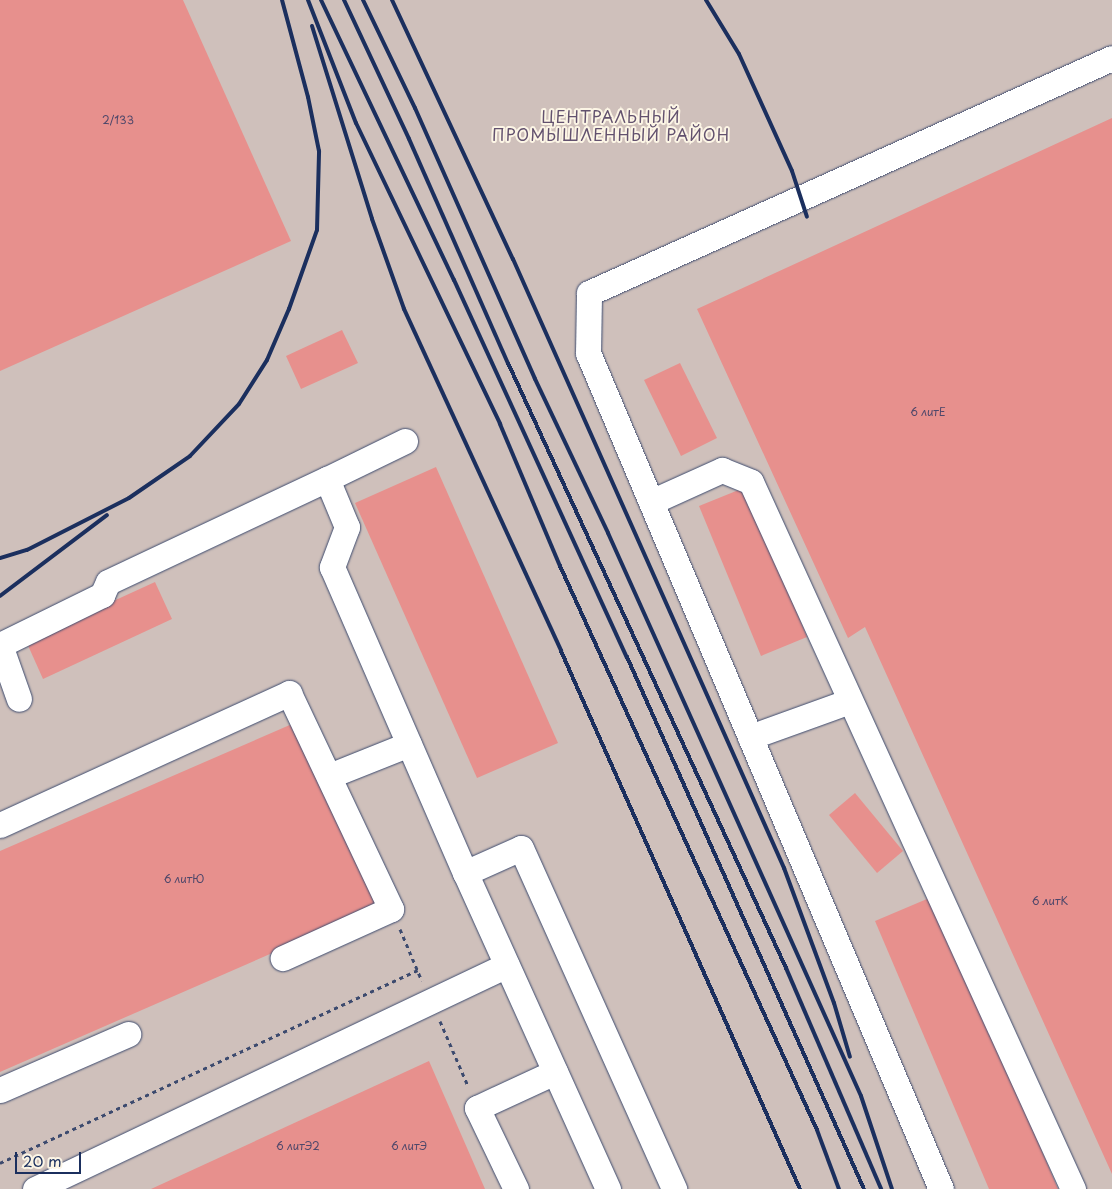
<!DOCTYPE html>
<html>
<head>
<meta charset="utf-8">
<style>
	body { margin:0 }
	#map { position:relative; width:1112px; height:1189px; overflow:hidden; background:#f6e4ca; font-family:"Playpen Sans",sans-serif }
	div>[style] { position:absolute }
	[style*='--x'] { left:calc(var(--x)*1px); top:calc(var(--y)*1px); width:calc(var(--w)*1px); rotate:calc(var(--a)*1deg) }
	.industrial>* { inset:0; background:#cfc0bb }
	.building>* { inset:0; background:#e7908d }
	.path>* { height:3px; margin-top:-1.5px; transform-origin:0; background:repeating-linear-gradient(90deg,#3c4a6e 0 4px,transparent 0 8px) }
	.roads { filter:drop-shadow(0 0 1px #3c4a6e) drop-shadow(0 0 1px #3c4a6e) }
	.minor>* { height:25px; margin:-12.5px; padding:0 12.5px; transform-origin:12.5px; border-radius:12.5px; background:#fff }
	.rail>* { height:4px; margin:-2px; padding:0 2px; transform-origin:2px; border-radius:2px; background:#1b2f5e }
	span { translate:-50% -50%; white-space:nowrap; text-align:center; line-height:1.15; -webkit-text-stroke:4px #fcf5e5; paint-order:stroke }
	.number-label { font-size:11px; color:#4e476a }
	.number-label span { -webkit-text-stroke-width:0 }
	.quarter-label { font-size:16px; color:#62516e; letter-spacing:1px }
	.scale { position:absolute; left:15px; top:1152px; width:66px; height:22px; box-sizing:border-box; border:2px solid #1b2f5e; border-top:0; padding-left:6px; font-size:15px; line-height:18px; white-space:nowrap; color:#1b2f5e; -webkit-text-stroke:4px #fcf5e5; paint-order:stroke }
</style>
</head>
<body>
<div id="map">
	<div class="industrial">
		<div style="clip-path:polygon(0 0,1112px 0,1112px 1189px,0 1189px)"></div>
	</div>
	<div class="building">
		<div style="clip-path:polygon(0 0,183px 0,291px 241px,0 371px)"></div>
		<div style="clip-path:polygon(1112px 118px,1112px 1174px,865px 627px,848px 638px,697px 309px)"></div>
		<div style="clip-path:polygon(342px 330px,358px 363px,301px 389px,286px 356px)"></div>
		<div style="clip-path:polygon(680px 363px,717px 438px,681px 456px,644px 380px)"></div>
		<div style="clip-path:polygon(436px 467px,558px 743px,477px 778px,355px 503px)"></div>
		<div style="clip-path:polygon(746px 487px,807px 637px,761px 656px,699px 506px)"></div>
		<div style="clip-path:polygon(155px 582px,172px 619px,43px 679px,26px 641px)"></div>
		<div style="clip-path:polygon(299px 721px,380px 906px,0 1072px,0 851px)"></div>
		<div style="clip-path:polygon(855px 793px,903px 851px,877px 873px,829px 815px)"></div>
		<div style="clip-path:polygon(934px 896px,1058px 1189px,989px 1189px,875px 921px)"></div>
		<div style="clip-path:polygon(429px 1061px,485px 1189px,151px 1189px)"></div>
	</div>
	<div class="path">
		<div style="--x:400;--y:929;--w:56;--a:67.1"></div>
		<div style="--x:440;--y:1021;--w:71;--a:66.7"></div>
		<div style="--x:0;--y:1163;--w:460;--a:-24.8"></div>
	</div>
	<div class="roads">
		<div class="minor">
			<div style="--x:405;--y:441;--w:87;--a:154"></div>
			<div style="--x:327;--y:479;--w:52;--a:67.4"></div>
			<div style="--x:347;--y:527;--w:43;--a:110.6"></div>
			<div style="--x:332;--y:567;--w:334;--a:66.5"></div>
			<div style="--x:651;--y:502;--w:78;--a:-24.3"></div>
			<div style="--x:722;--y:470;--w:31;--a:22"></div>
			<div style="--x:751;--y:482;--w:777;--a:65.51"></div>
			<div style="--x:0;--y:645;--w:114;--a:-26.1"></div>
			<div style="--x:102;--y:595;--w:14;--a:-65"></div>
			<div style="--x:108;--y:582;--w:242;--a:-25.2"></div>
			<div style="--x:0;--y:645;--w:57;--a:70.6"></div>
			<div style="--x:750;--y:737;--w:106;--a:-19.8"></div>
			<div style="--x:329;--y:776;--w:86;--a:-21.8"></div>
			<div style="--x:0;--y:825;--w:318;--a:-24.5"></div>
			<div style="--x:289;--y:693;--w:239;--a:64.7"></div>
			<div style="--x:391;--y:909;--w:119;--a:155.6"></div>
			<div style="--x:0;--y:1090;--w:140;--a:-23.6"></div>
			<div style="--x:35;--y:1189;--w:522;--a:-25.39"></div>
			<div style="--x:516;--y:1189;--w:90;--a:-115.7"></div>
			<div style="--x:477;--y:1108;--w:86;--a:-24.8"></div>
			<div style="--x:608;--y:1189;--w:347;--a:-114.3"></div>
			<div style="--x:465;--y:873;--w:61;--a:-24.1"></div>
			<div style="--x:521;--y:848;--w:374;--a:65.8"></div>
			<div style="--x:941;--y:1189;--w:907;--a:-112.89"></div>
			<div style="--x:588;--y:353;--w:60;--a:-89"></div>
			<div style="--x:589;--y:293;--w:573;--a:-24.2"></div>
		</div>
	</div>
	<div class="rail">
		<div style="--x:308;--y:0;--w:132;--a:68.7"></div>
		<div style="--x:356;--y:123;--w:334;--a:64.4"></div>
		<div style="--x:500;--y:424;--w:154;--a:67.1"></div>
		<div style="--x:560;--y:566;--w:620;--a:65.5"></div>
		<div style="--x:817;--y:1130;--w:63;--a:69.6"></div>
		<div style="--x:321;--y:0;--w:310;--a:64.6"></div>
		<div style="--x:454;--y:280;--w:415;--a:65.4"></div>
		<div style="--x:627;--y:657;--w:582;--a:65.99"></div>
		<div style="--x:344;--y:0;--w:153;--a:64.9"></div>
		<div style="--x:409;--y:139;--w:245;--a:66.2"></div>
		<div style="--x:508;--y:363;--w:666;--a:65.32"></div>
		<div style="--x:786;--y:968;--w:241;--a:66.7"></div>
		<div style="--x:363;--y:0;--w:120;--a:64.3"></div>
		<div style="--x:415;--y:108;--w:296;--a:66.1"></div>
		<div style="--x:535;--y:379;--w:170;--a:64.6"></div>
		<div style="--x:608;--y:533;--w:617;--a:65.8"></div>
		<div style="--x:861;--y:1096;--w:98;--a:71.6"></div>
		<div style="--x:392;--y:0;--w:286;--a:65"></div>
		<div style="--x:513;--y:259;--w:667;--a:66.01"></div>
		<div style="--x:784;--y:868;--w:144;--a:69.7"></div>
		<div style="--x:834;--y:1003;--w:56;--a:73.5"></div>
		<div style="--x:706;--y:0;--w:63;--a:58.6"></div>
		<div style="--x:739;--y:54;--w:128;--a:65.6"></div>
		<div style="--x:792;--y:171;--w:48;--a:71.9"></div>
		<div style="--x:312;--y:26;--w:202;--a:72.7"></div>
		<div style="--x:372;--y:219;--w:96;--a:70.4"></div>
		<div style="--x:404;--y:309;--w:376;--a:65.3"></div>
		<div style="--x:561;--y:651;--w:589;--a:66.05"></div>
		<div style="--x:0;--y:558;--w:28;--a:-17"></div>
		<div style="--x:27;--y:550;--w:114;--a:-27"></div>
		<div style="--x:129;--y:498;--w:74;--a:-34.5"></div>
		<div style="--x:190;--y:456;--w:71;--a:-46.7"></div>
		<div style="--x:239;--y:404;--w:52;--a:-57.5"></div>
		<div style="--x:267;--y:360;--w:56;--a:-66.7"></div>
		<div style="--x:289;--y:309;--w:84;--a:-70.5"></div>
		<div style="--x:317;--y:230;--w:79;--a:-88.5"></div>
		<div style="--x:319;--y:151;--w:55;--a:-101.5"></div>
		<div style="--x:308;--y:97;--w:100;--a:-105"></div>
		<div style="--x:0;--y:596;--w:134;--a:-37.1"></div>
	</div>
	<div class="number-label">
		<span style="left:118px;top:120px">2/133</span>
		<span style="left:928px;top:412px">6 литЕ</span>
		<span style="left:184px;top:879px">6 литЮ</span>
		<span style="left:1050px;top:901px">6 литК</span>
		<span style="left:298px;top:1146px">6 литЭ2</span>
		<span style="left:409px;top:1146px">6 литЭ</span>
	</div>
	<div class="quarter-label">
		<span style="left:611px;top:125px">ЦЕНТРАЛЬНЫЙ<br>ПРОМЫШЛЕННЫЙ РАЙОН</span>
	</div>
	<div class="scale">20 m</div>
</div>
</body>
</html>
